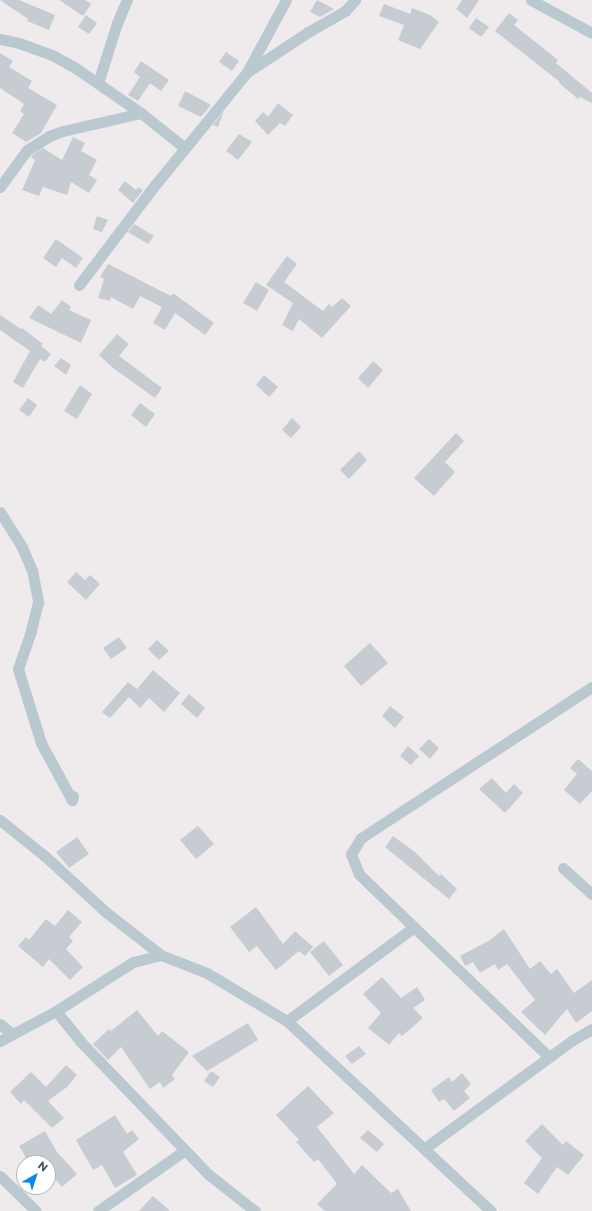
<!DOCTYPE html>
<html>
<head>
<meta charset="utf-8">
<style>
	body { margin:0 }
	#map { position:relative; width:592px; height:1211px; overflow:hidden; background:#efebec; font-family:Montserrat,sans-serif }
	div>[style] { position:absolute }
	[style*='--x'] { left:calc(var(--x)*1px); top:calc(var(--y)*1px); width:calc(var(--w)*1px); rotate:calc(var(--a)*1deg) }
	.building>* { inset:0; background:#c7ccd2 }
	.minor>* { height:11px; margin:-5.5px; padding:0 5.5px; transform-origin:5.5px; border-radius:5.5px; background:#bac9d0 }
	span { translate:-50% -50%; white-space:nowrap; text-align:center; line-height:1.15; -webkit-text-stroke:3.5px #fff; paint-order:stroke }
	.north { position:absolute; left:16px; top:1155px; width:40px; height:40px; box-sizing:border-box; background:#fff; border:1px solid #b3babd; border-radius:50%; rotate:39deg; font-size:11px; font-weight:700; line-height:16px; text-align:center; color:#42535b }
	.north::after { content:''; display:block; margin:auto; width:14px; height:18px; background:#048af1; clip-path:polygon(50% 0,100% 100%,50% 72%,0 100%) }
</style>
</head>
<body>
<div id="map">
	<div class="building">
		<div style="clip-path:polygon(0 0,19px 0,55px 15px,49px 30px,27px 21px,28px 19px)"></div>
		<div style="clip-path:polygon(59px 0,85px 0,91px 4px,83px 16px)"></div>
		<div style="clip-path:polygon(317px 0,334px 9px,320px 17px,310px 12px)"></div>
		<div style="clip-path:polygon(462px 0,479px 0,467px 18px,456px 9px)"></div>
		<div style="clip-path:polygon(384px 4px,410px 14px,412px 8px,430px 15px,439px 22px,420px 49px,398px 40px,404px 25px,379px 16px)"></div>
		<div style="clip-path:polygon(509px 13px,518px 20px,514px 25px,558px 60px,556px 63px,592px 93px,592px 103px,580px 97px,578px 99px,559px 83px,560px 82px,495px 31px)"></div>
		<div style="clip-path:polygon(86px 15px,97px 23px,89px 34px,78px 27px)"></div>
		<div style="clip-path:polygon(476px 18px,489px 27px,481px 37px,469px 28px)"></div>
		<div style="clip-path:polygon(226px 52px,239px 61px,232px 71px,219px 62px)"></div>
		<div style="clip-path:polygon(0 53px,13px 61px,9px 67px,32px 81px,28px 88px,57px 105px,41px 133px,26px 142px,12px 133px,24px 114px,20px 111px,24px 104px,0 88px)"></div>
		<div style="clip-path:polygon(141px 61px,169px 80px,161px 91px,150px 83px,138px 101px,128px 95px,140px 77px,134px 72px)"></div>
		<div style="clip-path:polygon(185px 91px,211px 105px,201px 117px,178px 106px)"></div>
		<div style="clip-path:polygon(278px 103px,293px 115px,285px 126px,280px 123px,268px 135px,255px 121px,263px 112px,268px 117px)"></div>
		<div style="clip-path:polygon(224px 111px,218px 127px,213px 125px)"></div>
		<div style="clip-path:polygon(239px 134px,252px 142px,238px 160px,226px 151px)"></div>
		<div style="clip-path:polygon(73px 137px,85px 143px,81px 151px,97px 160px,89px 175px,97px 180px,89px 193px,71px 182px,67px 195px,43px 187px,39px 196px,22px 190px,35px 160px,31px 157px,32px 155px,43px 148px,62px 160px)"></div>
		<div style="clip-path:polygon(125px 181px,136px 190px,138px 187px,143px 190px,133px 203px,118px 190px)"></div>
		<div style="clip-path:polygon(97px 216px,108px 220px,102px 232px,93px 229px)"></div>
		<div style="clip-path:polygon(134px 224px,154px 236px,148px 244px,128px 232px)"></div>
		<div style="clip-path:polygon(56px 239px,83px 258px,76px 268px,62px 258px,56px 267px,43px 258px)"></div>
		<div style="clip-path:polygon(287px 256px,297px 264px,284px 282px,323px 311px,329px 304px,332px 307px,342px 298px,351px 306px,322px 338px,299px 319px,293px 331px,282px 325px,293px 303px,266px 285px)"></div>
		<div style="clip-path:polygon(108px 264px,171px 296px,173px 293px,214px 323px,205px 335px,175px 313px,165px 330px,153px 323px,162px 307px,140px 296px,133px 309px,111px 297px,110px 301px,98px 298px,104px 279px,100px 277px)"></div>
		<div style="clip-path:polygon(256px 282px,269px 290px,257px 311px,243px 303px)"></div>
		<div style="clip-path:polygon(62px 300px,71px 307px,69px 310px,91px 320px,81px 343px,29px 318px,38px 305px,51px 314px)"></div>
		<div style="clip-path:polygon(0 315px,21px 329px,22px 328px,43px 344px,41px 346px,51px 354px,45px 362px,40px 359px,23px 388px,13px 382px,30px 351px,0 330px)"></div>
		<div style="clip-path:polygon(117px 334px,129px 344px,119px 356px,162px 388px,155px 398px,113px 368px,99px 355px)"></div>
		<div style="clip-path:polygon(61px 358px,71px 365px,66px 375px,54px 366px)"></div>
		<div style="clip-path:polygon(373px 361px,383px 370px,368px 388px,358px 378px)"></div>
		<div style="clip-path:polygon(264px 375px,278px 387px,269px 397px,256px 385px)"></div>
		<div style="clip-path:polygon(80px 385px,92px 394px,77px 419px,64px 411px)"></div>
		<div style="clip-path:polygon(28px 398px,37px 405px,29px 417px,19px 410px)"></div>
		<div style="clip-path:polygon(140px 403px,155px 414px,146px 427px,131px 415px)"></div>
		<div style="clip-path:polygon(292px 418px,301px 427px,291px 438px,282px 430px)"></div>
		<div style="clip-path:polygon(456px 433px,464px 441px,445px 462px,455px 472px,434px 496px,414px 478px)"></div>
		<div style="clip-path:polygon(359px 451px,367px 460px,349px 479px,340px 470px)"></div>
		<div style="clip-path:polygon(76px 572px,85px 580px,90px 575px,100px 584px,86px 600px,67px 582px)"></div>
		<div style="clip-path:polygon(119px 637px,127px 648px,111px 659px,103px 648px)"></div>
		<div style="clip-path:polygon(157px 640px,169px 651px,159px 660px,148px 649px)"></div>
		<div style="clip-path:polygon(370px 643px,388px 663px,361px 686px,344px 666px)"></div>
		<div style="clip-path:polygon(153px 670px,180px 693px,164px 712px,149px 698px,140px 708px,129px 697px,110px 718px,102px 712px,128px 682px,137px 689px)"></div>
		<div style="clip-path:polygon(189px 694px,205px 708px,197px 718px,181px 704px)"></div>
		<div style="clip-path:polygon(390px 706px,404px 717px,395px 728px,382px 716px)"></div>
		<div style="clip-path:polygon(429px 739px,439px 748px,430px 759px,419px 749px)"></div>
		<div style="clip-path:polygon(408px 746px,419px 756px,411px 765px,400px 756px)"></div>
		<div style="clip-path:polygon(578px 759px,592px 771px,592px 791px,580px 804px,564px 790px,577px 774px,570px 768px)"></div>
		<div style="clip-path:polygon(492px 778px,506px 793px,514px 784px,523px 793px,505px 813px,479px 789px)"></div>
		<div style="clip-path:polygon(198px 826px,214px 844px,196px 859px,180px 840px)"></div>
		<div style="clip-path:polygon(393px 836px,415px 852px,439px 876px,441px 874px,457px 889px,449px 899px,385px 847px)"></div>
		<div style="clip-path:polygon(77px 837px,89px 854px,69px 868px,56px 852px)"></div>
		<div style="clip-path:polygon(256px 907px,283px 944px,295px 931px,313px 947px,305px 956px,299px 951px,276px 970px,257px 946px,249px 952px,230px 927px)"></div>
		<div style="clip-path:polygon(68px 910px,82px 922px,69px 937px,73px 941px,66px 949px,83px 967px,70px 980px,49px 959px,43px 967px,18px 946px,26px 937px,29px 940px,46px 919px,55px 926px)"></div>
		<div style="clip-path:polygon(504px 929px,530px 969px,540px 961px,551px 974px,557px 969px,574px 993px,592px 980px,592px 1011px,576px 1023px,567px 1009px,545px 1035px,521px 1012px,535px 1000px,507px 964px,498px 970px,495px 964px,480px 973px,473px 962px,465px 966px,460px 956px,490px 940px)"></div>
		<div style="clip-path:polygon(324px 941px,343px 965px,329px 976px,310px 952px)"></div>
		<div style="clip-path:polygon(382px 977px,401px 998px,417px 987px,425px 1000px,413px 1008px,423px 1018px,402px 1036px,399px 1033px,389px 1045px,368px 1028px,381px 1013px,363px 994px)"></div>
		<div style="clip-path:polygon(137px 1010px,158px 1036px,162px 1031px,189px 1052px,172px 1075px,175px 1079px,163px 1088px,160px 1082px,150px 1089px,121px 1047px,108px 1060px,93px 1044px,109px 1029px,111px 1031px)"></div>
		<div style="clip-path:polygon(248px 1023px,258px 1040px,207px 1071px,192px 1056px)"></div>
		<div style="clip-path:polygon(359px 1046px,366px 1054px,352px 1064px,345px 1056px)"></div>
		<div style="clip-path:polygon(66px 1065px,77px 1075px,67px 1087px,48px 1101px,64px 1118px,52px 1128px,24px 1100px,21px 1104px,10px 1092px,31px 1072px,46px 1087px)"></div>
		<div style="clip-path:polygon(211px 1071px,220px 1077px,213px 1087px,204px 1081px)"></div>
		<div style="clip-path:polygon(462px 1073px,471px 1084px,464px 1091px,470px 1098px,454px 1111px,444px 1099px,439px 1102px,431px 1090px,449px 1077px,452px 1082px)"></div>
		<div style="clip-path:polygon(308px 1086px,334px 1113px,317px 1127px,354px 1174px,362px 1165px,391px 1193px,398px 1189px,411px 1211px,325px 1211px,317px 1204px,337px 1184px,318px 1159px,314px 1162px,296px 1142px,299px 1140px,276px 1115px)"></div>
		<div style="clip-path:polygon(115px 1115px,127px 1134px,132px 1130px,139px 1139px,123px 1152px,137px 1175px,115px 1188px,102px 1165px,93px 1170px,76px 1140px)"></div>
		<div style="clip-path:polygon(542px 1124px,563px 1145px,566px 1141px,584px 1155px,568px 1175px,557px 1167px,538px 1194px,524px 1183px,542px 1158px,525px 1141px)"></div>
		<div style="clip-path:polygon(368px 1130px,384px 1144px,377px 1152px,360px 1138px)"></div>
		<div style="clip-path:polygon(45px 1131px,57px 1152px,77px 1174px,62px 1187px,48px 1171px,48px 1163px,29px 1163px,19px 1146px)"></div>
		<div style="clip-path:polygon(153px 1196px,170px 1211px,139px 1211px)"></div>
	</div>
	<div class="minor">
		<div style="--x:531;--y:0;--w:69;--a:28.4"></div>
		<div style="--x:0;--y:39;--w:19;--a:12"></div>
		<div style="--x:19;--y:43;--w:37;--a:20"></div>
		<div style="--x:54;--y:56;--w:23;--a:29"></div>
		<div style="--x:74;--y:67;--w:81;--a:34.5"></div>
		<div style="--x:141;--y:113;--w:56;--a:38.5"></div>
		<div style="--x:249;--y:71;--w:71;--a:-33.5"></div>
		<div style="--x:308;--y:32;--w:43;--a:-29.6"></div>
		<div style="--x:345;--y:11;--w:15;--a:-48"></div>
		<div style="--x:98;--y:83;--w:63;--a:-72.4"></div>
		<div style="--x:117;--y:23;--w:25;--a:-67"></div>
		<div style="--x:0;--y:187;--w:46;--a:-53.9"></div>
		<div style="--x:27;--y:150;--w:26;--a:-32"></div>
		<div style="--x:49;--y:136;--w:15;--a:-20"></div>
		<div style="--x:63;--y:131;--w:80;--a:-13"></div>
		<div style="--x:79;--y:285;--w:126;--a:-52.8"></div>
		<div style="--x:155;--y:185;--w:146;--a:-50.8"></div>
		<div style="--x:247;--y:72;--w:82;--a:-61.6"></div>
		<div style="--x:0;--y:512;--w:41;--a:57.8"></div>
		<div style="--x:22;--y:547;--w:25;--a:67"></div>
		<div style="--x:32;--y:570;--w:33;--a:79"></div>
		<div style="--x:38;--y:602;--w:30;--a:104"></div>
		<div style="--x:31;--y:631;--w:40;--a:108.9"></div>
		<div style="--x:18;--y:669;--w:77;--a:72.7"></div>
		<div style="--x:41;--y:743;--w:65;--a:61.5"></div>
		<div style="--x:72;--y:800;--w:4;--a:-76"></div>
		<div style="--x:0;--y:820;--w:59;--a:38.8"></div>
		<div style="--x:46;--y:857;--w:83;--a:42.6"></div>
		<div style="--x:107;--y:913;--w:68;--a:37.9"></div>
		<div style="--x:161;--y:955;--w:49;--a:21.4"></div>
		<div style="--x:207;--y:973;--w:93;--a:31"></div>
		<div style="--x:287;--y:1021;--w:279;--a:43"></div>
		<div style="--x:563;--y:868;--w:39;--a:42"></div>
		<div style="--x:56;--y:1011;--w:38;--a:51"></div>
		<div style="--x:80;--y:1041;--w:185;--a:46.1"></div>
		<div style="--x:208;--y:1174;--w:60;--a:38.2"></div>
		<div style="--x:287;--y:1021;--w:158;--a:-36.5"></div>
		<div style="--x:0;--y:1024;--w:16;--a:40"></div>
		<div style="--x:0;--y:1041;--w:64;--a:-28.2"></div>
		<div style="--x:56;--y:1011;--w:91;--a:-32.5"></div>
		<div style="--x:133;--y:962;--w:29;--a:-14"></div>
		<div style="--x:549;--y:1057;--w:264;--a:-136.1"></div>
		<div style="--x:359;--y:874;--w:22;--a:-112"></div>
		<div style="--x:351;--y:854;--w:19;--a:-58"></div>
		<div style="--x:361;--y:838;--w:276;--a:-33.2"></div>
		<div style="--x:425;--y:1148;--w:181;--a:-36.2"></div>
		<div style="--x:571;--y:1041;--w:24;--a:-30"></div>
		<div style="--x:0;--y:1176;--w:50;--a:44.2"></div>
		<div style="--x:98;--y:1211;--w:106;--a:-35"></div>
	</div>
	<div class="north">N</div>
</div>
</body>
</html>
